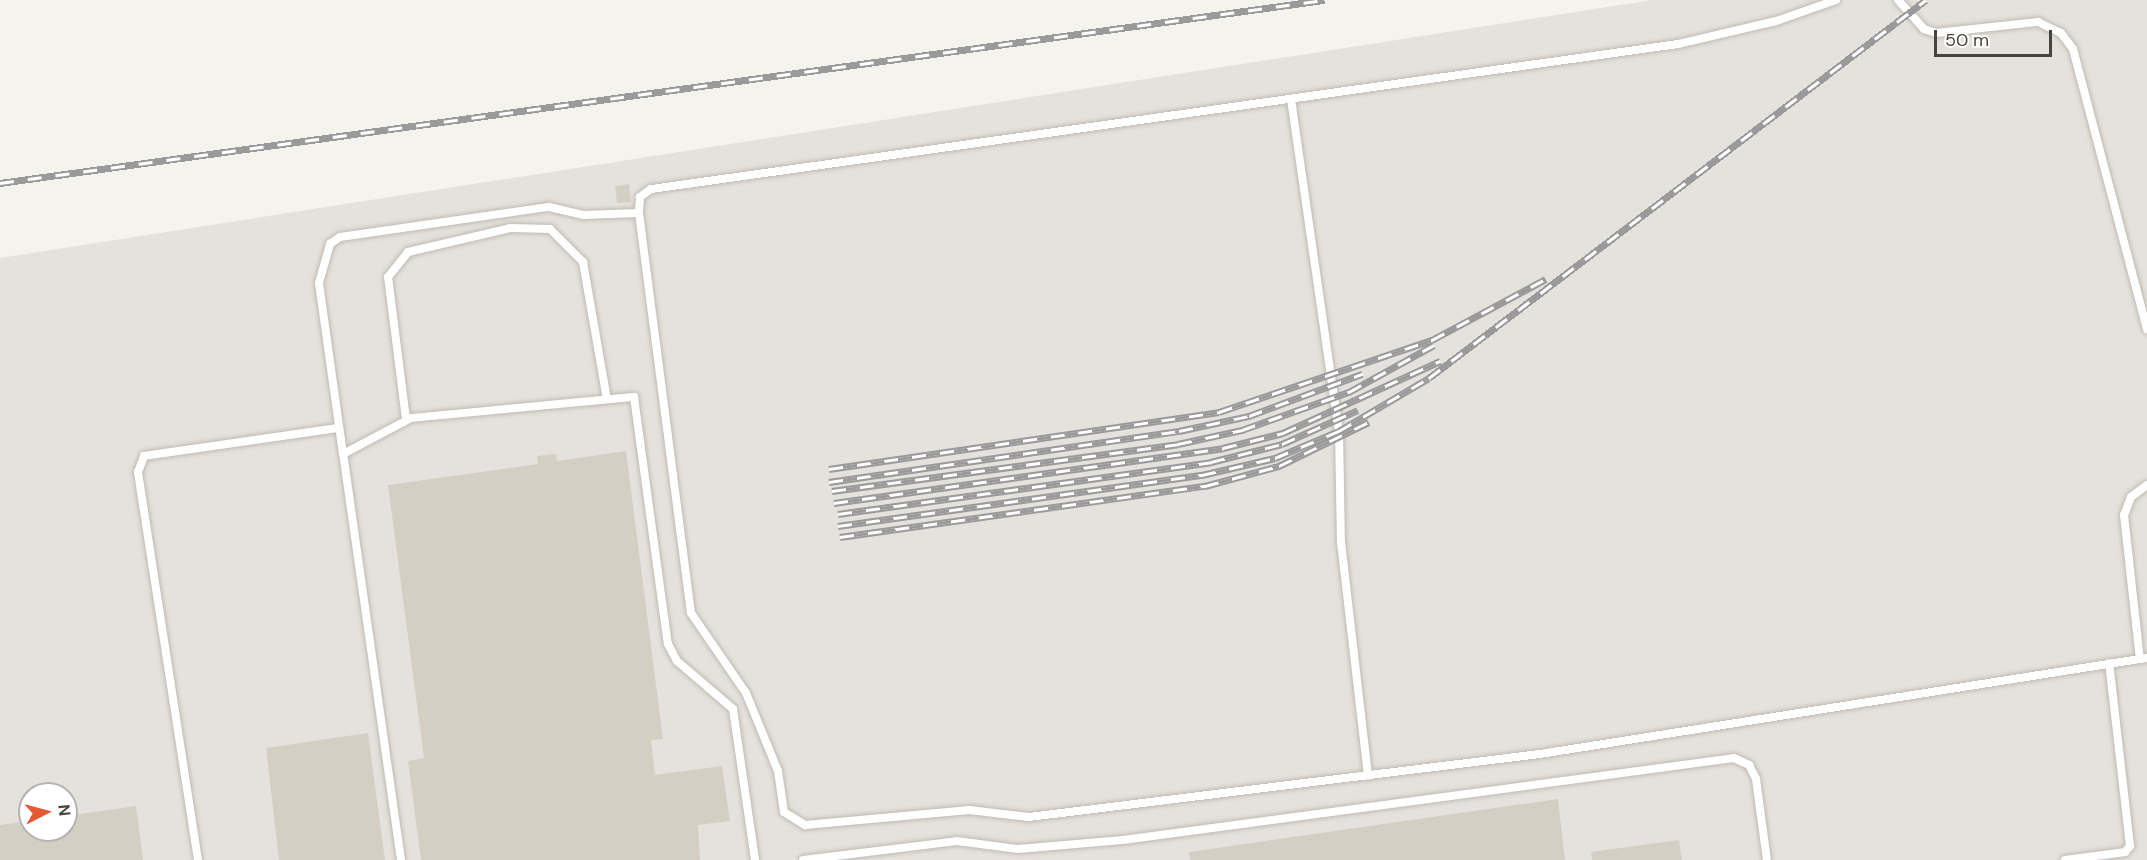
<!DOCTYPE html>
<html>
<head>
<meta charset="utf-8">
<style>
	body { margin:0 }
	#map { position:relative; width:2147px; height:860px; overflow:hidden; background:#f5f3ed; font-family:"DM Sans",sans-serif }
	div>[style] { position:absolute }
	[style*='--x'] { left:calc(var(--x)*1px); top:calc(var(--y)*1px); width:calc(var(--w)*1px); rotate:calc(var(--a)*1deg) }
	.industrial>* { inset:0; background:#e5e2de }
	.building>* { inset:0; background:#d5cfc3 }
	.roads { filter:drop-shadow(0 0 2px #c0bbb0) drop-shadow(0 0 2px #c0bbb0) }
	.lane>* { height:8px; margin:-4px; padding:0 4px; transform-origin:4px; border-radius:4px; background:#fff }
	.rail>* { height:7px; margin-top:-3.5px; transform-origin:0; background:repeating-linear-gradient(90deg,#fff 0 14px,#9a9a9a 0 28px); box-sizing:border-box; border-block:2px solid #9a9a9a }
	span { translate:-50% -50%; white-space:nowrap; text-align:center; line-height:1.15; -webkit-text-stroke:5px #fff; paint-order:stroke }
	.north { position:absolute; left:18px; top:782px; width:60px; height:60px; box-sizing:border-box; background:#fff; border:2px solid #b6b4b1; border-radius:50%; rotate:84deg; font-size:16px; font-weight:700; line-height:24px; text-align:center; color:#49443b }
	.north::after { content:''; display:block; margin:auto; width:21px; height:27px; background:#e55833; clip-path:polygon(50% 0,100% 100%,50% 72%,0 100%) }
	.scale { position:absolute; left:1934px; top:30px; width:118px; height:27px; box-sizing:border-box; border:3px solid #49443b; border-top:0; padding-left:8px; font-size:18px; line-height:21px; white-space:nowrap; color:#49443b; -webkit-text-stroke:4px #fff; paint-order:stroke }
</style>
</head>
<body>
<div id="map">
	<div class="industrial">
		<div style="clip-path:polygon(evenodd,1652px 0,2147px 0,2147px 860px,0 860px,0 258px,1652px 0,30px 794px,66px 794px,66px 830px,30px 830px,30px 794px)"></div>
	</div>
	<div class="building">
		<div style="clip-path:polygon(629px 184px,631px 202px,617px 203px,615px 186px)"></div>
		<div style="clip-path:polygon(626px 451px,663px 739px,651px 740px,655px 775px,722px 766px,730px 821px,698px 825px,700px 860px,421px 860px,408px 761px,424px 758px,388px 485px,538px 464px,537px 456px,556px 454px,557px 461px)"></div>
		<div style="clip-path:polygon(368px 733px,385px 860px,279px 860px,266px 748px)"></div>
		<div style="clip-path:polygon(1558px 799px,1565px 860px,1190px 860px,1189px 852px)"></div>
		<div style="clip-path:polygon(136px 806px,143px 860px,0 860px,0 825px,30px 821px,30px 830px,66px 830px,66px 816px)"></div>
		<div style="clip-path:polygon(1679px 840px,1682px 860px,1592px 860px,1591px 852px)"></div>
	</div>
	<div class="roads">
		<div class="lane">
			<div style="--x:1836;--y:0;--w:64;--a:160.7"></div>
			<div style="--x:1776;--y:21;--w:101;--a:166.8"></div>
			<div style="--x:1678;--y:44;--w:1037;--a:171.96"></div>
			<div style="--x:651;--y:189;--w:14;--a:144"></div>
			<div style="--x:640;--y:197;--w:16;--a:94"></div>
			<div style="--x:639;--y:213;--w:403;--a:82.6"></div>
			<div style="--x:691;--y:613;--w:97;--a:55.5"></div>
			<div style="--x:746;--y:693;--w:84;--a:67.7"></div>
			<div style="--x:778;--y:771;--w:41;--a:81.7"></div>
			<div style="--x:784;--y:812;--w:25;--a:32"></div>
			<div style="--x:805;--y:825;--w:165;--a:-5.2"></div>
			<div style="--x:969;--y:810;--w:60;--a:6.7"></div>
			<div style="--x:1029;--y:817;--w:515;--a:-7.03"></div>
			<div style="--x:1540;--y:754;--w:607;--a:-9"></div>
			<div style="--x:1898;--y:0;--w:39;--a:48"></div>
			<div style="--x:1924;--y:29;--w:13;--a:18"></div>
			<div style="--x:1936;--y:33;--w:103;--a:-6.2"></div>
			<div style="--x:2038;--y:22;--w:25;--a:26"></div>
			<div style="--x:2061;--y:33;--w:20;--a:53"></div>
			<div style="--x:2073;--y:49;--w:290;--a:75.2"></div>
			<div style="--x:1291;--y:99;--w:335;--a:81.8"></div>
			<div style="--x:1339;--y:431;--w:111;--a:89"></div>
			<div style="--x:1341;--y:542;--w:235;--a:83.4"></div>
			<div style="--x:406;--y:419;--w:143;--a:-97.2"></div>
			<div style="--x:388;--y:277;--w:32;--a:-51"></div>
			<div style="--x:408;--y:252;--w:105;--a:-13.2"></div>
			<div style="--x:510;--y:228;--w:40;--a:1.4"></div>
			<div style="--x:550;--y:229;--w:47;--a:45"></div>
			<div style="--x:583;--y:262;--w:139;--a:80.1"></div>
			<div style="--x:343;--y:454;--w:173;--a:-98"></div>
			<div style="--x:319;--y:283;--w:41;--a:-74.2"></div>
			<div style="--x:330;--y:244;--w:12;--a:-35"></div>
			<div style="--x:340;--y:237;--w:211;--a:-8.2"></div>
			<div style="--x:549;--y:207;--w:35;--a:13"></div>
			<div style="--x:583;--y:215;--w:56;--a:-2"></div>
			<div style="--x:2147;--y:485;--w:20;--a:143"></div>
			<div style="--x:2131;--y:497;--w:19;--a:111"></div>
			<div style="--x:2124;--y:515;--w:145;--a:83.7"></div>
			<div style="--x:2140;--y:659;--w:7;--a:-8"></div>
			<div style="--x:198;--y:860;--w:393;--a:-98.8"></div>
			<div style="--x:138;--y:472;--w:17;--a:-69"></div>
			<div style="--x:144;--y:456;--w:197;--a:-8.2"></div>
			<div style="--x:401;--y:860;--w:410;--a:-98.1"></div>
			<div style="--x:343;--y:454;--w:77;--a:-27.9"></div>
			<div style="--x:411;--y:418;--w:224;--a:-5.4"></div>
			<div style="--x:634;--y:397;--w:249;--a:82.2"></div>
			<div style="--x:668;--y:644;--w:19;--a:62"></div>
			<div style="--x:677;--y:661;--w:74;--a:40.6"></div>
			<div style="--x:733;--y:709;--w:153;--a:81.7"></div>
			<div style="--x:803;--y:860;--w:155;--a:-7"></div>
			<div style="--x:957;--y:841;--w:62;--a:7.5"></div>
			<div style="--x:1018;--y:849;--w:105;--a:-4.9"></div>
			<div style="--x:1123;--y:840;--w:616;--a:-7.64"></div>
			<div style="--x:1734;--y:758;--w:17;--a:25"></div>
			<div style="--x:1749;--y:765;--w:16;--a:63"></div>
			<div style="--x:1756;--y:779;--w:82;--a:82.3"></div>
			<div style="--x:2065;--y:860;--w:61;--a:-7.6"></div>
			<div style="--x:2125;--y:852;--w:8;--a:-50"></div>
			<div style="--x:2130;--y:846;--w:184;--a:-96.5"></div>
		</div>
	</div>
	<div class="rail">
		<div style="--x:0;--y:183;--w:1337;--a:-7.87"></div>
		<div style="--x:829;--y:469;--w:394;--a:-8.3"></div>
		<div style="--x:1219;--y:412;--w:225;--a:-18.7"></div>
		<div style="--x:1432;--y:340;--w:129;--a:-28.2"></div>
		<div style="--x:829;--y:482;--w:354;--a:-8.3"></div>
		<div style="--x:1179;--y:431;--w:72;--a:-12.1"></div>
		<div style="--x:1249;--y:416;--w:121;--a:-20.4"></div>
		<div style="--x:832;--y:491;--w:349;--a:-7.7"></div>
		<div style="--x:1178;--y:444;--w:66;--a:-12.3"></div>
		<div style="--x:1242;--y:430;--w:114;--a:-19.6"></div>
		<div style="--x:1349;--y:392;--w:97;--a:-28.9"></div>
		<div style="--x:834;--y:503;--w:393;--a:-8"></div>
		<div style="--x:1223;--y:448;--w:62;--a:-14"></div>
		<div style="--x:1283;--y:433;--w:173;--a:-24.6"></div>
		<div style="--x:838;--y:514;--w:377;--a:-7.9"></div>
		<div style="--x:1211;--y:462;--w:73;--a:-14.2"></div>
		<div style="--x:1282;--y:444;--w:83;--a:-24.1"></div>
		<div style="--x:838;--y:526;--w:368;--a:-8"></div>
		<div style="--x:1202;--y:475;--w:75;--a:-13.1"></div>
		<div style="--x:1275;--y:458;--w:69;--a:-22.9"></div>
		<div style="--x:1339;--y:431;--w:104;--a:-30.5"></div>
		<div style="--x:1429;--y:378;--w:624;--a:-37.26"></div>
		<div style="--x:840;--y:537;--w:369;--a:-8"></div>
		<div style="--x:1205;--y:486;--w:77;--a:-15.1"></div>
		<div style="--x:1279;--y:466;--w:100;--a:-26.1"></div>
	</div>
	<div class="north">N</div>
	<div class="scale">50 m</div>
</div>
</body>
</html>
